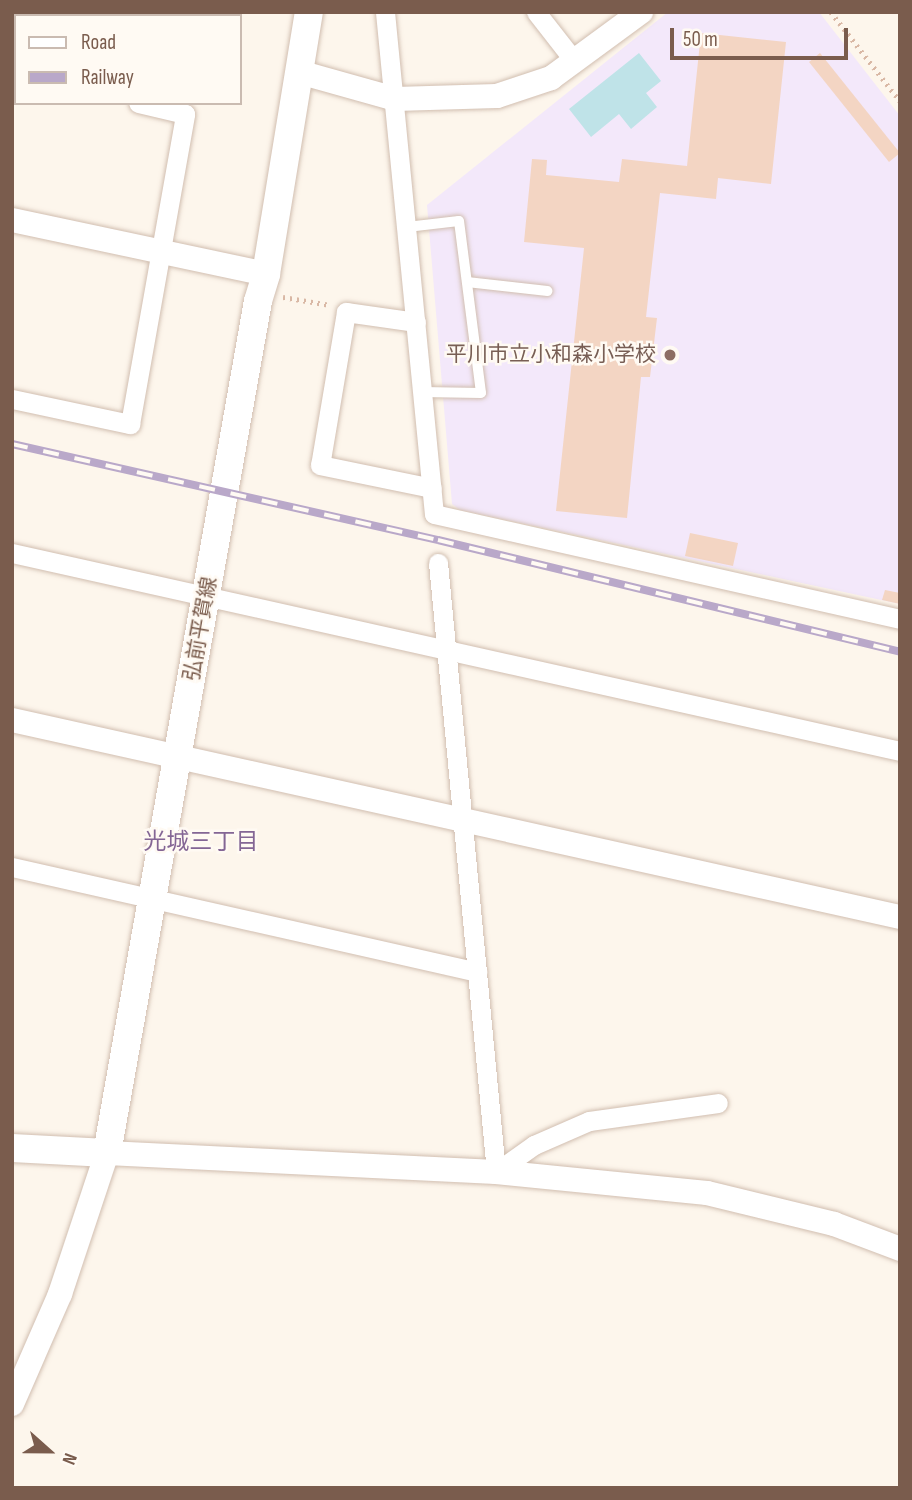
<!DOCTYPE html>
<html>
<head>
<meta charset="utf-8">
<style>
	body { margin:0 }
	#map { position:relative; width:912px; height:1500px; overflow:hidden; background:#fdf6ec; font-family:"Sofia Sans Condensed","Noto Sans JP",sans-serif }
	div>[style] { position:absolute }
	[style*='--x'] { left:calc(var(--x)*1px); top:calc(var(--y)*1px); width:calc(var(--w)*1px); rotate:calc(var(--a)*1deg) }
	.education>* { inset:0; background:#f3e8fa }
	.water>* { inset:0; background:#bfe3e8 }
	.building>* { inset:0; background:#f3d5c3 }
	.path>* { height:4.5px; margin-top:-2.25px; transform-origin:0; background:repeating-linear-gradient(90deg,#d9b8a5 0 2px,transparent 0 7px) }
	.roads { filter:drop-shadow(0 0 2px #d1beb0) drop-shadow(0 0 2px #d1beb0) }
	.service>* { height:10px; margin:-5px; padding:0 5px; transform-origin:5px; border-radius:5px; background:#fff }
	.minor>* { height:19px; margin:-9.5px; padding:0 9.5px; transform-origin:9.5px; border-radius:9.5px; background:#fff }
	.tertiary>* { height:24px; margin:-12px; padding:0 12px; transform-origin:12px; border-radius:12px; background:#fff }
	.secondary>* { height:28px; margin:-14px; padding:0 14px; transform-origin:14px; border-radius:14px; background:#fff }
	.rail>* { height:8px; margin-top:-4px; transform-origin:0; background:repeating-linear-gradient(90deg,#fffaf3 0 16px,#b9a8c9 0 32px); box-sizing:border-box; border-block:2px solid #b9a8c9 }
	.dots>* { width:19px; height:19px; translate:-50% -50%; box-sizing:border-box; border:4px solid #fffaf3; border-radius:50% }
	span { translate:-50% -50%; white-space:nowrap; text-align:center; line-height:1.15; -webkit-text-stroke:5px #fffaf3; paint-order:stroke }
	.education-label { font-size:21px; color:#785e54 }
	.right { translate:-100% -50%; text-align:right }
	.street-label { font-size:21px; color:#7a5c4d }
	.neighbourhood-label { font-size:23px; color:#846695 }
	.frame { position:absolute; inset:0; border:14px solid #7a5c4d; pointer-events:none }
	.legend { position:absolute; left:14px; top:14px; width:228px; height:91px; box-sizing:border-box; background:#fffaf3; border:2px solid #cabbb1; margin:0; padding:9px 12px; list-style:none; font-size:21px; color:#7a5c4d }
	.legend li { display:flex; align-items:center; gap:14px; height:35px }
	.legend b { width:35px; border:2px solid #cabbb1 }
	.north { position:absolute; left:14px; top:1416px; width:70px; height:70px; -webkit-text-stroke:5px #fffaf3; paint-order:stroke; rotate:111deg; font-size:19px; font-weight:700; line-height:28px; text-align:center; color:#7a5c4d }
	.north::after { content:''; display:block; margin:auto; width:24px; height:32px; background:#7a5c4d; clip-path:polygon(50% 0,100% 100%,50% 72%,0 100%) }
	.scale { position:absolute; left:670px; top:28px; width:178px; height:32px; box-sizing:border-box; border:4px solid #7a5c4d; border-top:0; padding-left:9px; font-size:21px; line-height:24px; white-space:nowrap; color:#7a5c4d; -webkit-text-stroke:5px #fffaf3; paint-order:stroke }
</style>
</head>
<body>
<div id="map">
	<div class="education">
		<div style="clip-path:polygon(668px 12px,819px 12px,900px 116px,900px 604px,460px 510px,452px 504px,427px 205px)"></div>
	</div>
	<div class="water">
		<div style="clip-path:polygon(639px 53px,661px 81px,646px 93px,657px 107px,631px 129px,619px 114px,591px 137px,569px 109px)"></div>
	</div>
	<div class="building">
		<div style="clip-path:polygon(701px 33px,786px 42px,771px 184px,718px 178px,716px 199px,660px 193px,646px 317px,657px 318px,650px 377px,641px 377px,627px 518px,556px 511px,584px 248px,524px 242px,532px 159px,547px 160px,546px 175px,619px 182px,622px 159px,687px 166px)"></div>
		<div style="clip-path:polygon(820px 53px,900px 153px,889px 162px,809px 62px)"></div>
		<div style="clip-path:polygon(690px 533px,738px 543px,733px 566px,685px 556px)"></div>
		<div style="clip-path:polygon(885px 590px,900px 593px,900px 604px,882px 600px)"></div>
	</div>
	<div class="path">
		<div style="--x:831;--y:12;--w:113;--a:52.2"></div>
		<div style="--x:283;--y:297;--w:48;--a:9.7"></div>
	</div>
	<div class="roads">
		<div class="service">
			<div style="--x:407;--y:227;--w:52;--a:-6.6"></div>
			<div style="--x:459;--y:221;--w:173;--a:82.7"></div>
			<div style="--x:481;--y:393;--w:59;--a:-179"></div>
			<div style="--x:467;--y:282;--w:81;--a:6.4"></div>
		</div>
		<div class="minor">
			<div style="--x:385;--y:12;--w:504;--a:84.43"></div>
			<div style="--x:434;--y:514;--w:478;--a:12.7"></div>
			<div style="--x:536;--y:12;--w:63;--a:52"></div>
			<div style="--x:69;--y:16;--w:4;--a:-90"></div>
			<div style="--x:12;--y:76;--w:4;--a:0"></div>
			<div style="--x:416;--y:322;--w:71;--a:-171.9"></div>
			<div style="--x:346;--y:312;--w:155;--a:99.6"></div>
			<div style="--x:320;--y:465;--w:114;--a:11.6"></div>
			<div style="--x:12;--y:399;--w:121;--a:12"></div>
			<div style="--x:130;--y:424;--w:315;--a:-79.9"></div>
			<div style="--x:185;--y:114;--w:48;--a:-166.8"></div>
			<div style="--x:12;--y:553;--w:910;--a:12.57"></div>
			<div style="--x:438;--y:563;--w:612;--a:84.56"></div>
			<div style="--x:12;--y:867;--w:477;--a:12.7"></div>
			<div style="--x:496;--y:1172;--w:47;--a:-35.4"></div>
			<div style="--x:534;--y:1145;--w:60;--a:-23.6"></div>
			<div style="--x:589;--y:1121;--w:130;--a:-7.9"></div>
		</div>
		<div class="tertiary">
			<div style="--x:299;--y:72;--w:100;--a:15.7"></div>
			<div style="--x:395;--y:99;--w:102;--a:-1.7"></div>
			<div style="--x:497;--y:96;--w:57;--a:-18.4"></div>
			<div style="--x:551;--y:78;--w:112;--a:-36.3"></div>
			<div style="--x:12;--y:220;--w:260;--a:12"></div>
			<div style="--x:12;--y:720;--w:910;--a:12.51"></div>
			<div style="--x:12;--y:1404;--w:120;--a:-66.4"></div>
			<div style="--x:60;--y:1294;--w:149;--a:-71.6"></div>
			<div style="--x:107;--y:1153;--w:389;--a:2.8"></div>
			<div style="--x:496;--y:1172;--w:212;--a:5.7"></div>
			<div style="--x:707;--y:1193;--w:131;--a:13.7"></div>
			<div style="--x:834;--y:1224;--w:71;--a:20.7"></div>
		</div>
		<div class="secondary">
			<div style="--x:12;--y:1148;--w:95;--a:3"></div>
			<div style="--x:107;--y:1153;--w:865;--a:-79.95"></div>
			<div style="--x:258;--y:301;--w:28;--a:-73"></div>
			<div style="--x:266;--y:274;--w:266;--a:-80.7"></div>
		</div>
	</div>
	<div class="rail">
		<div style="--x:12;--y:444;--w:437;--a:12.7"></div>
		<div style="--x:438;--y:540;--w:475;--a:13.6"></div>
	</div>
	<div class="dots">
		<div style="left:670px;top:355px;background:#8d6e63"></div>
	</div>
	<div class="education-label">
		<span class="right" style="left:656px;top:355px">平川市立小和森小学校</span>
	</div>
	<div class="street-label">
		<span style="left:201px;top:629px;rotate:-80deg">弘前平賀線</span>
	</div>
	<div class="neighbourhood-label">
		<span style="left:201px;top:842px">光城三丁目</span>
	</div>
	<div class="frame"></div>
	<ul class="legend">
	<li><b style="height:9px;background:#fff"></b>Road</li>
	<li><b style="height:9px;background:#b9a8c9"></b>Railway</li>
	</ul>
	<div class="north">N</div>
	<div class="scale">50 m</div>
</div>
</body>
</html>
